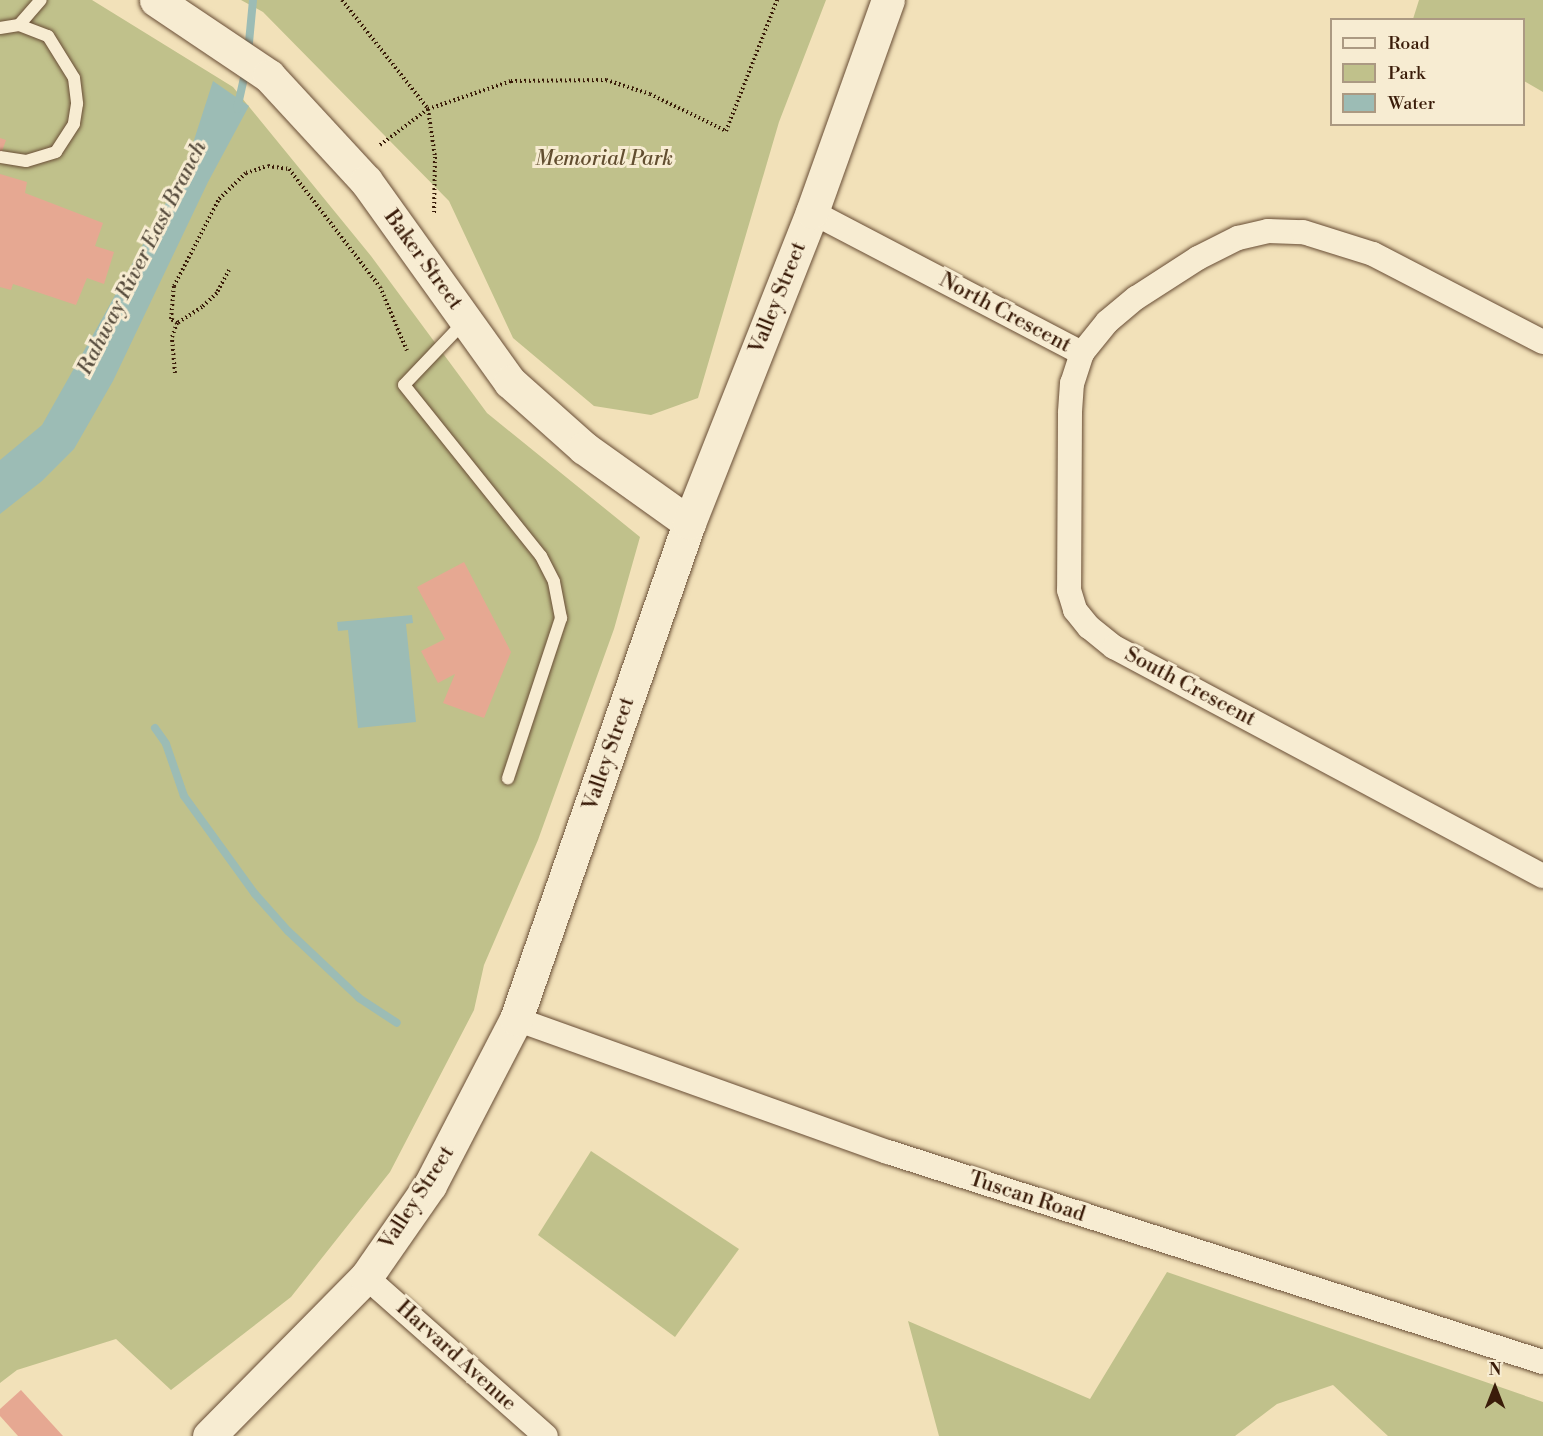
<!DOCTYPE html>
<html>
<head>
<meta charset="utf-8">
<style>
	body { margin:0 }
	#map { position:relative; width:1543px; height:1436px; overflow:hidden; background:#f2e1b9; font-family:"Libre Bodoni",serif }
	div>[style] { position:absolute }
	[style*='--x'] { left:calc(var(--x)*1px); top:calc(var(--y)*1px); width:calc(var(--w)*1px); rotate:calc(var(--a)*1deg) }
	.green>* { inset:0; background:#c0c18b }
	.water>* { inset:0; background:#9cbcb5 }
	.stream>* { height:8px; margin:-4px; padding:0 4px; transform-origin:4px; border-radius:4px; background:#9cbcb5 }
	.building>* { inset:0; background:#e6a892 }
	.path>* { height:4px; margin-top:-2px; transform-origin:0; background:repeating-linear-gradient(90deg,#3a1c09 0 1.5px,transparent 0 4.5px) }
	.roads { filter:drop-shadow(0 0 2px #684d35) drop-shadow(0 0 2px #684d35) }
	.lane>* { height:12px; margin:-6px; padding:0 6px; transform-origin:6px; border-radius:6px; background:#f7ecd2 }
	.street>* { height:24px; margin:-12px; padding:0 12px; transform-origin:12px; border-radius:12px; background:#f7ecd2 }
	.secondary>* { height:33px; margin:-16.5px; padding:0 16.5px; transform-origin:16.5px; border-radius:16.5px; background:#f7ecd2 }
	span { translate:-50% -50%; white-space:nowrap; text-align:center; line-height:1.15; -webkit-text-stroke:6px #f7ecd2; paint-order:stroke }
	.park-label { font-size:21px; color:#624e30; font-style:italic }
	.street-label { font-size:21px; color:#3a1c09 }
	.water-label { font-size:22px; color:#574c3d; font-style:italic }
	.legend { position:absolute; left:1330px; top:18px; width:195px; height:108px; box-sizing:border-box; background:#f7ecd2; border:2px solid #ab9982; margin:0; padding:8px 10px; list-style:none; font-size:18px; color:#3a1c09 }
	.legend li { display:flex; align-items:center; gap:12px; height:30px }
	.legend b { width:30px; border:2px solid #ab9982 }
	.north { position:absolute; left:1465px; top:1358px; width:60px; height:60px; -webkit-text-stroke:4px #f7ecd2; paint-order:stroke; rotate:0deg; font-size:16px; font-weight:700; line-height:24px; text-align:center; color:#3a1c09 }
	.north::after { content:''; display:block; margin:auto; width:21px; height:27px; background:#3a1c09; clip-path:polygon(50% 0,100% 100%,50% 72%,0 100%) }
</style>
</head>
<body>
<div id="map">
	<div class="green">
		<div style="clip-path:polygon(0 0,92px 0,233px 87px,371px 256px,487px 413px,640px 537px,614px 629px,538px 840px,484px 965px,474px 1010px,390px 1172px,291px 1297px,171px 1390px,116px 1339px,17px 1370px,0 1383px)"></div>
		<div style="clip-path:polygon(241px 0,826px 0,779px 122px,698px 398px,651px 415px,594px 406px,513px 338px,449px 201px,263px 12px)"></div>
		<div style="clip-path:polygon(1419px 0,1543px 0,1543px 92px,1524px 81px,1524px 20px,1413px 19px)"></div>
		<div style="clip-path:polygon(591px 1151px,739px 1249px,675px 1337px,538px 1235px)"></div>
		<div style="clip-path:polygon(1167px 1272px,1543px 1402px,1543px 1436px,1388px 1436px,1333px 1385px,1277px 1404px,1235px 1436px,939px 1436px,908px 1321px,1090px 1399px)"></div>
	</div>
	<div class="water">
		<div style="clip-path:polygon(213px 81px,249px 106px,208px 182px,113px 381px,74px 449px,42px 481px,0 514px,0 460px,42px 425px,103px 317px,185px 168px)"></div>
		<div style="clip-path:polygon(412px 615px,413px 623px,406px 624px,416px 722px,358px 728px,348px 630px,338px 631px,337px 622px)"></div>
	</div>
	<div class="stream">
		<div style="--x:248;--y:53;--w:53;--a:-84.6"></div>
		<div style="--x:237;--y:109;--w:41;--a:-77.3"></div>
		<div style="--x:155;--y:728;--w:19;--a:55"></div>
		<div style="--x:166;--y:744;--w:55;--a:70.9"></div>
		<div style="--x:184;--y:796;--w:121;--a:54.1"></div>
		<div style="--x:255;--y:894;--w:50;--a:48.3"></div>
		<div style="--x:288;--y:931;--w:98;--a:43.3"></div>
		<div style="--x:359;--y:998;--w:45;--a:33.3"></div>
	</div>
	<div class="building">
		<div style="clip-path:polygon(0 138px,6px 140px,0 157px)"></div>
		<div style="clip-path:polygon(0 174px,27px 182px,25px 193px,103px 223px,95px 246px,114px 252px,104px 284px,87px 278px,76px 305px,13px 284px,11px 290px,0 287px)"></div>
		<div style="clip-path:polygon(464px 562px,511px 652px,484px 718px,443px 703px,455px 674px,438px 683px,421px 651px,445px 639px,417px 587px)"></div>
		<div style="clip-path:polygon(21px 1390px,63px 1436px,18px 1436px,0 1416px,0 1409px)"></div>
	</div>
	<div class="path">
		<div style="--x:342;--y:0;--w:139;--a:51.7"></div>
		<div style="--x:428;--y:109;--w:49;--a:81.7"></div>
		<div style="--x:435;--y:157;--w:56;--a:91"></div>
		<div style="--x:380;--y:145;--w:60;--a:-36.9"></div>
		<div style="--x:428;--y:109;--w:88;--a:-18.6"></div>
		<div style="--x:511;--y:81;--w:95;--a:-0.6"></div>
		<div style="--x:606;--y:80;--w:46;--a:17.7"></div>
		<div style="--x:650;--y:94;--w:85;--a:26"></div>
		<div style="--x:726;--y:131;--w:141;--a:-68.7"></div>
		<div style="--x:229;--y:270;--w:26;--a:118"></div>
		<div style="--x:217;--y:293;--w:21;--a:137"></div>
		<div style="--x:202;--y:307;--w:30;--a:147"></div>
		<div style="--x:177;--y:323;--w:7;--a:-146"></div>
		<div style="--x:171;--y:319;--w:33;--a:-85"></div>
		<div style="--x:174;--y:286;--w:98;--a:-62.7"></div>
		<div style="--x:219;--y:199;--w:37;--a:-44"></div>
		<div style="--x:246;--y:173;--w:23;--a:-18"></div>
		<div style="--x:268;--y:166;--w:21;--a:8"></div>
		<div style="--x:289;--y:169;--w:149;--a:52.4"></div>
		<div style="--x:380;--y:287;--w:69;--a:67.1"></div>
		<div style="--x:175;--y:373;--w:36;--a:-95"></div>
		<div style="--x:172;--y:337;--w:15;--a:-70"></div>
	</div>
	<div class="roads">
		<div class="lane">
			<div style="--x:19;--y:25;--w:33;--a:-49"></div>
			<div style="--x:0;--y:28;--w:19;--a:-9"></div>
			<div style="--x:19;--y:25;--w:31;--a:21"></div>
			<div style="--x:48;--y:36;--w:49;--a:58.2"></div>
			<div style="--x:74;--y:78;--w:26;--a:83"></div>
			<div style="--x:77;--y:104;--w:20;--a:99"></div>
			<div style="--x:74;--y:124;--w:33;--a:123"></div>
			<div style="--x:56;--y:152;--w:31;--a:163"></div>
			<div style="--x:26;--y:161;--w:25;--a:-171"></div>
			<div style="--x:465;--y:321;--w:88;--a:133.6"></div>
			<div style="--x:404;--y:385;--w:219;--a:51.3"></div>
			<div style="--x:541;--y:556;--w:29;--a:63"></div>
			<div style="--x:554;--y:582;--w:37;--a:79"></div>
			<div style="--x:561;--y:618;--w:169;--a:108.3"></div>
		</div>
		<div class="street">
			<div style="--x:812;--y:212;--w:305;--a:27.6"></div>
			<div style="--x:1082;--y:353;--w:40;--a:-51"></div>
			<div style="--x:1107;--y:322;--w:38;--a:-40"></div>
			<div style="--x:1136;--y:298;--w:74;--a:-32.8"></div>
			<div style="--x:1198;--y:258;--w:45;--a:-26.6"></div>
			<div style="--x:1238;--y:238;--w:31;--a:-13"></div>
			<div style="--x:1268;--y:231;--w:35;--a:2"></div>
			<div style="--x:1303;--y:232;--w:73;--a:17.4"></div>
			<div style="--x:1373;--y:254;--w:191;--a:27.4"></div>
			<div style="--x:1082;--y:353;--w:32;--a:108"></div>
			<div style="--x:1072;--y:383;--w:30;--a:94"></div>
			<div style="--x:1070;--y:413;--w:177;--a:90.3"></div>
			<div style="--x:1069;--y:590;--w:21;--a:73"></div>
			<div style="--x:1075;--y:610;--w:22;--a:51"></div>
			<div style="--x:1089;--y:627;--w:32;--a:39"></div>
			<div style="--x:1114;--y:647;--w:486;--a:28.1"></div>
			<div style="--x:516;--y:1019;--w:395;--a:19.7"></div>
			<div style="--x:888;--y:1152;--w:688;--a:17.78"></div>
			<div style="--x:366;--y:1277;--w:240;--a:41.5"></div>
		</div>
		<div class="secondary">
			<div style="--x:156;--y:0;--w:136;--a:33.9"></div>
			<div style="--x:269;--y:76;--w:143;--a:47.3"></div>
			<div style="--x:366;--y:181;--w:247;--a:54.4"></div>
			<div style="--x:510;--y:382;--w:99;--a:41.7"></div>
			<div style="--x:584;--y:448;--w:129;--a:35.5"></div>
			<div style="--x:209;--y:1436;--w:223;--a:-45.4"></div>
			<div style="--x:366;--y:1277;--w:112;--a:-55.2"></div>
			<div style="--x:430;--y:1185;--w:187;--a:-62.6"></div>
			<div style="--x:516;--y:1019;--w:525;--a:-70.77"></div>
			<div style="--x:689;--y:523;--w:334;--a:-68.4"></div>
			<div style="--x:812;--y:212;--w:225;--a:-70.3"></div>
		</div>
	</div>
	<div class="park-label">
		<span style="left:604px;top:159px">Memorial Park</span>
	</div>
	<div class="street-label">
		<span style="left:423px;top:260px;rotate:54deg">Baker Street</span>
		<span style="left:778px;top:298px;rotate:-68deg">Valley Street</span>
		<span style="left:1005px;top:313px;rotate:28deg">North Crescent</span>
		<span style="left:1190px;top:687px;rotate:28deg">South Crescent</span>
		<span style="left:609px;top:754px;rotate:-71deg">Valley Street</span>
		<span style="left:1027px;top:1197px;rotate:18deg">Tuscan Road</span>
		<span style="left:417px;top:1198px;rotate:-57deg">Valley Street</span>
		<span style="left:456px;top:1356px;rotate:42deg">Harvard Avenue</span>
	</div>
	<div class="water-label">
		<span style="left:142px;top:258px;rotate:-63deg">Rahway River East Branch</span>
	</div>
	<ul class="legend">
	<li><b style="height:8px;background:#f7ecd2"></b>Road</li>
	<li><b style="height:16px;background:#c0c18b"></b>Park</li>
	<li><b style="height:16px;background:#9cbcb5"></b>Water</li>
	</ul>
	<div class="north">N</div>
</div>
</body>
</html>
